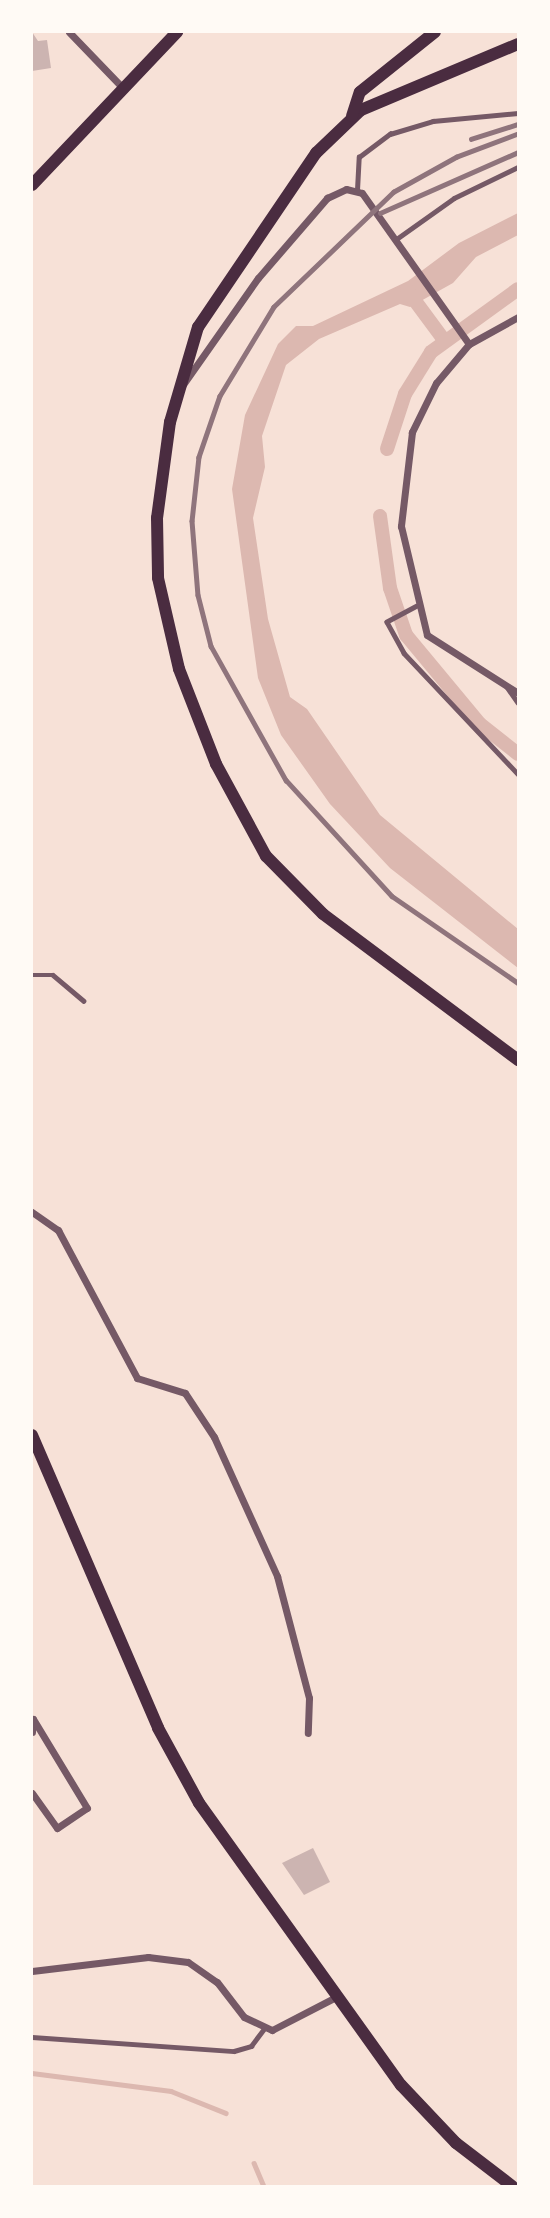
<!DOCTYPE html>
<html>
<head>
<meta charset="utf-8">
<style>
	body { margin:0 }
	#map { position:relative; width:550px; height:2218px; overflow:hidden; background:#f7e1d7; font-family:"PT Sans Narrow",sans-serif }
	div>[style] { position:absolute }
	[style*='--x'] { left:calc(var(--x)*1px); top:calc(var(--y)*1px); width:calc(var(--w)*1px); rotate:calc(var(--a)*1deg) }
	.water>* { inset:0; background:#dcb8b0 }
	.stream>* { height:4.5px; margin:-2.25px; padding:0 2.25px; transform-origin:2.25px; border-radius:2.25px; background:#dcb8b0 }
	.canal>* { height:14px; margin:-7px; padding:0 7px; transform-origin:7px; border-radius:7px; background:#dcb8b0 }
	.building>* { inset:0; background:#ccb4b1 }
	.service>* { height:4.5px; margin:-2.25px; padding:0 2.25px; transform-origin:2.25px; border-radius:2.25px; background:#755966 }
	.minor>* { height:7px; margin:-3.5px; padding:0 3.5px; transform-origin:3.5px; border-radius:3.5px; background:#755966 }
	.secondary>* { height:12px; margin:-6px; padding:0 6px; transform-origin:6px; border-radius:6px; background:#4a2c40 }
	.rail>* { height:4.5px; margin:-2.25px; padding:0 2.25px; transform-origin:2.25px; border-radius:2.25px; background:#8f747c }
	span { translate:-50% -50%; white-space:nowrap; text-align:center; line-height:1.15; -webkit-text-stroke:7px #fffaf5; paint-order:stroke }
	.frame { position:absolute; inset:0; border:33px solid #fffaf5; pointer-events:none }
</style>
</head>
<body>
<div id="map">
	<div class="water">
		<div style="clip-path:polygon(518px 213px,518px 235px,476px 257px,453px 283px,410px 307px,400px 304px,319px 339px,286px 365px,262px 436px,265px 467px,253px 518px,268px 619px,290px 697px,307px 709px,380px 815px,518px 929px,518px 968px,390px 868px,330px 804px,281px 735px,258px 678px,232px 489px,245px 415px,278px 344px,296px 326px,313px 326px,408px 281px,459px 243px)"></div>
	</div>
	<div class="stream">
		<div style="--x:32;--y:2073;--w:140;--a:7.4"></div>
		<div style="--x:171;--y:2091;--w:59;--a:21.8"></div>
		<div style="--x:254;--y:2163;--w:25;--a:67"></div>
	</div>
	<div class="canal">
		<div style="--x:407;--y:290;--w:62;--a:53.5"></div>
		<div style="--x:387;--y:449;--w:58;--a:-71.9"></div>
		<div style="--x:405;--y:394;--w:49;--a:-58.2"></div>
		<div style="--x:431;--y:352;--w:107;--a:-35.9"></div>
		<div style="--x:380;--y:516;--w:73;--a:82.1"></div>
		<div style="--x:390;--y:588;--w:50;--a:71.2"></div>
		<div style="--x:406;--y:635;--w:116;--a:50.3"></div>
		<div style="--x:480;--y:724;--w:48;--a:38.3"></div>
	</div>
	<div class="building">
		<div style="clip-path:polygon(32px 32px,38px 41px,47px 40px,51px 68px,32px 71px)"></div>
		<div style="clip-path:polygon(313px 1848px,330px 1882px,304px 1895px,282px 1863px)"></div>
	</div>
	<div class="service">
		<div style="--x:357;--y:190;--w:33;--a:-87"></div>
		<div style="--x:359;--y:157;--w:39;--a:-37"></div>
		<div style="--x:390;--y:134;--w:45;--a:-16.8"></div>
		<div style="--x:433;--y:121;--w:85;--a:-5.4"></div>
		<div style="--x:395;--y:240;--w:72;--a:-35.4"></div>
		<div style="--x:454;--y:198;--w:71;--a:-25.8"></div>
		<div style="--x:417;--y:606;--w:34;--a:152"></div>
		<div style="--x:387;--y:622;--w:35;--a:61"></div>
		<div style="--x:404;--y:653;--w:166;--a:46.7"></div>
		<div style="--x:507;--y:687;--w:19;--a:55"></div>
		<div style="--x:32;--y:975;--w:21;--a:0"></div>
		<div style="--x:53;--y:975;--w:40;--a:40"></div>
		<div style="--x:32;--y:2037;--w:202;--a:4"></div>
		<div style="--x:234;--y:2051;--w:18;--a:-16"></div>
		<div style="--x:251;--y:2046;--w:21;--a:-53"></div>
	</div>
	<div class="minor">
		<div style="--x:69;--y:32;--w:76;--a:46.1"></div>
		<div style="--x:518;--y:317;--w:56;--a:151.1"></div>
		<div style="--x:469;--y:344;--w:51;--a:130.2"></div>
		<div style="--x:436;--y:383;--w:55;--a:116.1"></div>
		<div style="--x:412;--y:432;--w:95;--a:96.7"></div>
		<div style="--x:401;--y:526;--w:112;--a:76.6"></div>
		<div style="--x:427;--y:635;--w:108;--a:32.5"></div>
		<div style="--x:182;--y:386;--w:132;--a:-54.9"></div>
		<div style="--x:258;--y:278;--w:106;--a:-49.2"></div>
		<div style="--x:327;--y:198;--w:21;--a:-25"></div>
		<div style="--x:346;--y:189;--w:16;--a:14"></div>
		<div style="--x:362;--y:193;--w:185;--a:54.7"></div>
		<div style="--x:32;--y:1212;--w:32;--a:35"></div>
		<div style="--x:58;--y:1230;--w:168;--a:61.9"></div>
		<div style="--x:137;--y:1378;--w:50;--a:17.4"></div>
		<div style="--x:185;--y:1393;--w:53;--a:56.6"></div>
		<div style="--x:214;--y:1437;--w:153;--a:65.6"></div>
		<div style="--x:277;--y:1576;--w:126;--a:75.3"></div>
		<div style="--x:309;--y:1698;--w:35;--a:92"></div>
		<div style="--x:32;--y:1732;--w:13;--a:-86"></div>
		<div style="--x:32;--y:1793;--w:43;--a:54.5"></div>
		<div style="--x:57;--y:1828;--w:36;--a:-34"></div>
		<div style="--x:87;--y:1808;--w:104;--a:-121.2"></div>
		<div style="--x:32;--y:1971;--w:117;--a:-6.9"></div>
		<div style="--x:148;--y:1957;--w:40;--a:7.1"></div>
		<div style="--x:188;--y:1962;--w:35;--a:35"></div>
		<div style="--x:217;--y:1982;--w:44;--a:52.4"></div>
		<div style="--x:244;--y:2017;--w:31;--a:25"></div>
		<div style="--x:272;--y:2030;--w:70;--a:-27.3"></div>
	</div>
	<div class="secondary">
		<div style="--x:518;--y:44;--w:170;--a:157.2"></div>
		<div style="--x:361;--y:110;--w:62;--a:136.3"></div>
		<div style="--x:316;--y:153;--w:210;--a:124.1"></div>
		<div style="--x:198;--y:327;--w:99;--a:106.4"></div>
		<div style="--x:170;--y:422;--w:97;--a:97.7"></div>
		<div style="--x:157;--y:518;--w:60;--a:89"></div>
		<div style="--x:158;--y:578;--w:93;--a:77"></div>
		<div style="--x:179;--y:669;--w:102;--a:68.7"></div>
		<div style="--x:216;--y:764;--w:105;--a:61.5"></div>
		<div style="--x:266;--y:856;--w:81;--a:45.5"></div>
		<div style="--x:323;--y:914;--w:244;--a:36.8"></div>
		<div style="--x:352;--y:116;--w:25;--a:-72"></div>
		<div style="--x:360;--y:92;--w:96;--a:-38.7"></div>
		<div style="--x:32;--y:185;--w:211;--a:-46.5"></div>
		<div style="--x:32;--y:1435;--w:319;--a:66.7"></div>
		<div style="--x:158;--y:1728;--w:85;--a:61.3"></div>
		<div style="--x:199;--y:1803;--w:347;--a:54.4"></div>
		<div style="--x:401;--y:2085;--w:80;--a:46.5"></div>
		<div style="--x:456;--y:2143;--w:71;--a:37.5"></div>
	</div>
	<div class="rail">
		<div style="--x:518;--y:134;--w:65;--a:159.3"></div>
		<div style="--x:457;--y:157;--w:72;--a:150.9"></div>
		<div style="--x:394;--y:192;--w:166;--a:136.2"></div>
		<div style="--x:274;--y:307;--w:104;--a:121.2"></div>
		<div style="--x:220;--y:396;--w:65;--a:109"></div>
		<div style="--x:199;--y:457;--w:64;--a:96.2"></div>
		<div style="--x:192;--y:521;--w:74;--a:85.4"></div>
		<div style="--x:198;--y:595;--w:53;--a:75.7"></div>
		<div style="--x:211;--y:646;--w:154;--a:60.8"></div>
		<div style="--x:286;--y:780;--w:157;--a:47.6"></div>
		<div style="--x:392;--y:896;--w:153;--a:34.6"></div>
		<div style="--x:471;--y:139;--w:49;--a:-17.7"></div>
		<div style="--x:380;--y:213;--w:151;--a:-23.8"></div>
	</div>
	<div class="frame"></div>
</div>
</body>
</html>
